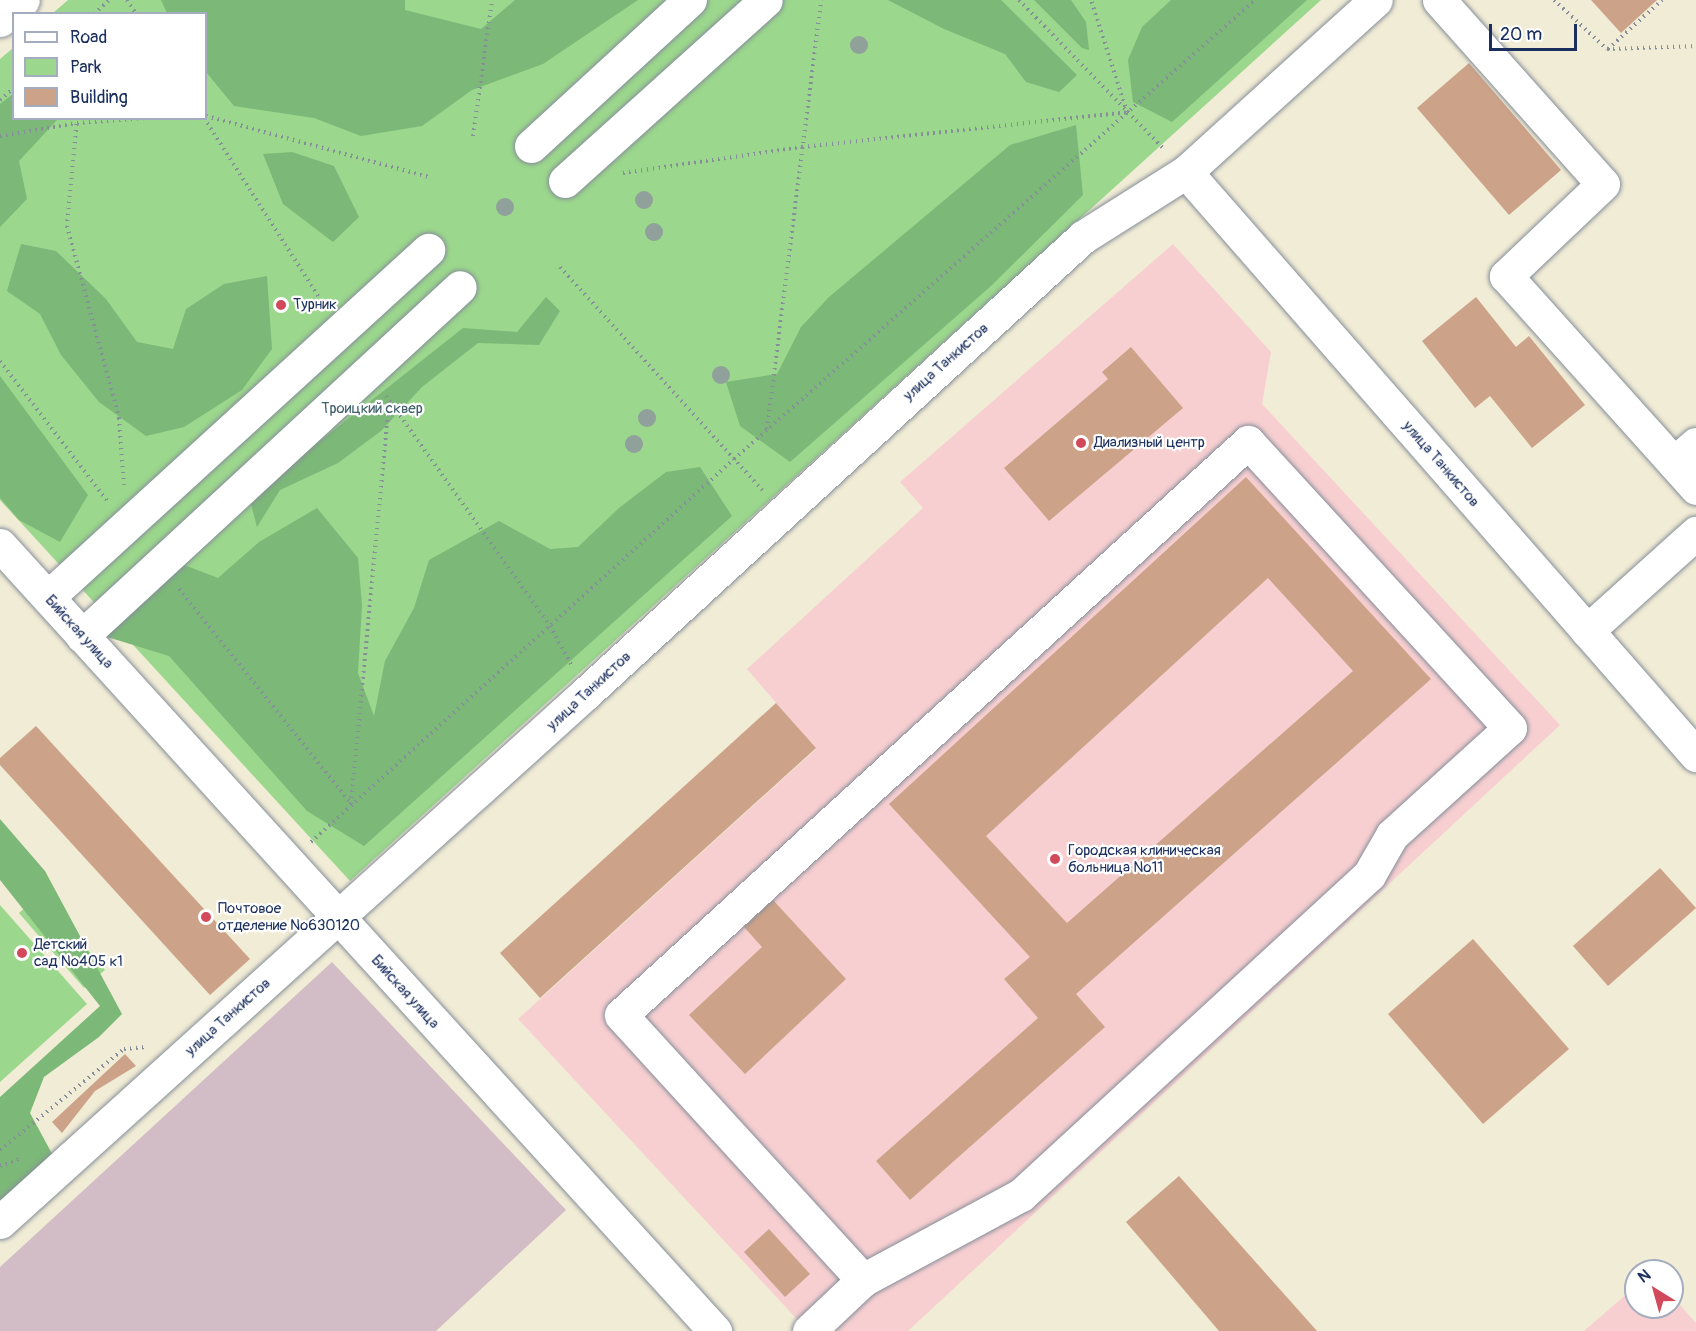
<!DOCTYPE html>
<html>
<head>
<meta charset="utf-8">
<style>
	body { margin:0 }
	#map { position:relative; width:1696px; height:1331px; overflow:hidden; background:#f1ecd5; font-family:Pangolin,sans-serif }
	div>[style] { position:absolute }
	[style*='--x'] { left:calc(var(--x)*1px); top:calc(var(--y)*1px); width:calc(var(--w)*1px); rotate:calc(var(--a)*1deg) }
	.built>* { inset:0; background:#f7cfd1 }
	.industrial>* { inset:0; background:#d2bdc6 }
	.green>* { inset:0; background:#9bd78c }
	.forest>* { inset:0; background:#7cb878 }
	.building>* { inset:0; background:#cca289 }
	.path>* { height:4px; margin-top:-2px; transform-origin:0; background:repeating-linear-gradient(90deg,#868e9a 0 1.5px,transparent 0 6px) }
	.roads { filter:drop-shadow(0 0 2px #868e9a) drop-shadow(0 0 2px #868e9a) }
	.minor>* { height:33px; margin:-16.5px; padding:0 16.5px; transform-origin:16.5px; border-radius:16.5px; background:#fff }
	.trees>* { width:18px; height:18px; margin:-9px; border-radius:50%; background:#90a09b }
	.dots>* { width:16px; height:16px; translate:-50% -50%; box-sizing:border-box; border:3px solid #fff; border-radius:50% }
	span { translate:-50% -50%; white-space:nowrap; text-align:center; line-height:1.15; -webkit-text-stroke:4.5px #fff; paint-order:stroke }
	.poi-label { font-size:15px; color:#1b2f5e }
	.left { translate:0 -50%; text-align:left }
	.street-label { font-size:15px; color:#1b2f5e }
	.park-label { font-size:15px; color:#41616c }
	.legend { position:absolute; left:12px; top:12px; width:195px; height:108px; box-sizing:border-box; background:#fff; border:2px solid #a4acbf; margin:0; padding:8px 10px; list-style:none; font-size:18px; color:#1b2f5e }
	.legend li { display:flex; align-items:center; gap:12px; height:30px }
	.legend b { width:30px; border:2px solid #a4acbf }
	.north { position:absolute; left:1624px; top:1259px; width:60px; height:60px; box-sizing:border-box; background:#fff; border:2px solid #a4acbf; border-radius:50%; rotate:323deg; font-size:16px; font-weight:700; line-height:24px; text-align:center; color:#1b2f5e }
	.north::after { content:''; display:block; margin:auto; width:21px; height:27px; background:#d1495b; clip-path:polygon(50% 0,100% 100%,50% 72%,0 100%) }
	.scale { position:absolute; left:1489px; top:24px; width:88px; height:27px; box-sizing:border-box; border:3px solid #1b2f5e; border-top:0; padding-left:8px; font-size:18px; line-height:21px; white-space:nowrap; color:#1b2f5e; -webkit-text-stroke:4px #fff; paint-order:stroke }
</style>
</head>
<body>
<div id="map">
	<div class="built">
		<div style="clip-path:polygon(1173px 244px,1271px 352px,1262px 404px,1560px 725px,908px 1331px,808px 1331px,518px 1019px,816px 749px,747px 669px,923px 508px,900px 482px)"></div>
		<div style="clip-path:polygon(1636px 1286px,1636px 1307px,1672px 1307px,1672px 1296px,1696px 1323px,1696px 1331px,1584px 1331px)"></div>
	</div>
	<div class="industrial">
		<div style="clip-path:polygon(332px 962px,566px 1210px,436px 1331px,0 1331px,0 1267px)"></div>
	</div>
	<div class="green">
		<div style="clip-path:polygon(68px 0,1321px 0,350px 881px,0 500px,0 59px,13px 48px,14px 118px,206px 118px,206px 14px,53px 13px)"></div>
		<div style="clip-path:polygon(40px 894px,105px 970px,84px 988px,19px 913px)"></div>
		<div style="clip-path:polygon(0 905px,87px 1004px,0 1082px)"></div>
	</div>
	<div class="forest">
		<div style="clip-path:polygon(161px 0,405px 0,405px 10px,481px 29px,515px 0,638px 0,543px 64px,472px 90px,422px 126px,361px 136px,314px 118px,234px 106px,206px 72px,206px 14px,167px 13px)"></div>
		<div style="clip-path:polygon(888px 0,1001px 0,1077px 75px,1059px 92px,1026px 82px,1005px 54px,944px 29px)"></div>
		<div style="clip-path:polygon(1034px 0,1071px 0,1086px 22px,1089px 50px,1082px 48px)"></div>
		<div style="clip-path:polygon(1171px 0,1307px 0,1172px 122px,1133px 102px,1128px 60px,1142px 27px)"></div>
		<div style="clip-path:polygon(13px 94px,14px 118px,58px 119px,19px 161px,27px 199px,0 227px,0 104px)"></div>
		<div style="clip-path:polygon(1076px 125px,1083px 195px,991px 286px,790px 462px,740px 426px,726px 382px,777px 374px,801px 327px,829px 297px,1010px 145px)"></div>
		<div style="clip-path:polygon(292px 152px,334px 166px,359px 217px,333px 242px,283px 204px,263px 154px)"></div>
		<div style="clip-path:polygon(21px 244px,56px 251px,106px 299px,137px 342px,173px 349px,186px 309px,224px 284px,267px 276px,272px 349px,242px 390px,184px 427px,146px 436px,99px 402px,61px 355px,40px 314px,7px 291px)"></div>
		<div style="clip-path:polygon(546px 297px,560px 311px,539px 345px,478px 343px,422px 387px,381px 431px,338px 463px,280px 490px,257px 527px,251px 504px,286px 468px,463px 328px,517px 332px)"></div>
		<div style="clip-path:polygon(0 376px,88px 495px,60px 542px,19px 520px,0 498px)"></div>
		<div style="clip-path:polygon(700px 467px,732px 516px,364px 846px,307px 811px,169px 656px,104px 636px,166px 558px,218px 578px,259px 542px,317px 508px,358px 558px,362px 605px,358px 673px,374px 716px,385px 661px,414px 608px,429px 560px,499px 521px,550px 549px,578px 547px,619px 508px,666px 472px)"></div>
		<div style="clip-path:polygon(0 819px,45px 871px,122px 1014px,99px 1037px,44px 1077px,30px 1113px,56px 1161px,0 1216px,0 1097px,100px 1006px,0 880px)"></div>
	</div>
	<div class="building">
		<div style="clip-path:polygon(1591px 0,1657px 0,1621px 33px)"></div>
		<div style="clip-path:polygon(1469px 63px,1561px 170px,1509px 215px,1417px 108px)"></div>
		<div style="clip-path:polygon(1476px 297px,1516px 347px,1529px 336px,1585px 405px,1532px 448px,1490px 396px,1475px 408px,1422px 341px)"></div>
		<div style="clip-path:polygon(1131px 347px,1183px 408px,1049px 521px,1004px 468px,1108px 379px,1102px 372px)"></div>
		<div style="clip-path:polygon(evenodd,1246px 477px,1431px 679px,1076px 994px,1105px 1027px,910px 1200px,876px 1161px,1038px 1018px,1004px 979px,1030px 957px,889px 804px,1246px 477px,1268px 578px,1353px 671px,1067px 923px,986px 836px,1268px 578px)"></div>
		<div style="clip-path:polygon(776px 703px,816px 748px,540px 998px,500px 953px)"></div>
		<div style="clip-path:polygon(36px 726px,250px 959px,210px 995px,0 765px,0 758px)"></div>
		<div style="clip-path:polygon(1660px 868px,1696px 908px,1608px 986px,1573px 946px)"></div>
		<div style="clip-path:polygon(773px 900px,846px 979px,745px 1074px,689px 1015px,762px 947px,744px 927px)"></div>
		<div style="clip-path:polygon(1473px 939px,1569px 1049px,1483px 1124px,1388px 1014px)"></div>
		<div style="clip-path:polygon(125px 1054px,136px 1066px,95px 1091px,62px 1133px,52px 1122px)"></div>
		<div style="clip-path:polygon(1179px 1176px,1317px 1331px,1219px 1331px,1126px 1222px)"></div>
		<div style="clip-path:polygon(769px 1229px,810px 1274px,785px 1297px,744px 1252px)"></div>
	</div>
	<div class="path">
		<div style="--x:127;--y:0;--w:17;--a:57"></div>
		<div style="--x:1019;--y:0;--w:209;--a:45.8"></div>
		<div style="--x:1554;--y:0;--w:72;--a:42.8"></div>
		<div style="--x:1607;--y:49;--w:89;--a:-1.9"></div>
		<div style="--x:94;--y:14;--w:21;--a:-43"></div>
		<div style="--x:1608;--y:49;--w:73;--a:-42.2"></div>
		<div style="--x:0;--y:100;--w:18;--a:-41"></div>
		<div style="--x:206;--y:116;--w:231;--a:15.3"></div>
		<div style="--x:77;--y:118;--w:108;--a:95.3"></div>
		<div style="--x:67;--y:226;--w:199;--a:74.8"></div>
		<div style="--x:119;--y:418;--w:67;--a:85.7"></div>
		<div style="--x:204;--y:118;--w:222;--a:57.3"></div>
		<div style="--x:0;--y:136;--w:78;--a:-9.6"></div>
		<div style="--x:77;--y:123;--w:70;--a:-4.1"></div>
		<div style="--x:473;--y:136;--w:137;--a:-82"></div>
		<div style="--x:623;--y:173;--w:181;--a:-8.3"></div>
		<div style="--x:802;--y:147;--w:327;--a:-6.1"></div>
		<div style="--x:1127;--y:112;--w:118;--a:-107.8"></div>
		<div style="--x:560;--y:267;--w:302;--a:47.8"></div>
		<div style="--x:0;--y:361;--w:178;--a:52.5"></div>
		<div style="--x:386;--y:396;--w:282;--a:54.5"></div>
		<div style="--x:550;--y:626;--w:46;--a:61.2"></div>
		<div style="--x:767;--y:429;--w:432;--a:-82.8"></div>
		<div style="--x:179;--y:589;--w:275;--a:51.3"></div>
		<div style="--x:351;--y:804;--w:404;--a:-84.6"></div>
		<div style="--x:311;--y:842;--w:571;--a:-42.16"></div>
		<div style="--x:734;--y:459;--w:694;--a:-41.38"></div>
		<div style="--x:0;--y:1150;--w:160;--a:-39.2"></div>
		<div style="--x:124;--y:1049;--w:22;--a:-5"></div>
		<div style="--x:0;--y:1166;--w:23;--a:-20"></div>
	</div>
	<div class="roads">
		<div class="minor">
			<div style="--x:1439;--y:0;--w:246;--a:48.3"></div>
			<div style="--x:1603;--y:184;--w:134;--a:136.5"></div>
			<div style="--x:1506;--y:276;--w:285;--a:48.1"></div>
			<div style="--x:0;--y:20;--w:30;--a:-41"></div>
			<div style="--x:531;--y:146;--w:216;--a:-42.6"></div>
			<div style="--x:1186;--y:172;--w:775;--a:48.82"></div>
			<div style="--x:565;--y:181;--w:270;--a:-42"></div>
			<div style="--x:1674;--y:463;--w:29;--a:-41"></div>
			<div style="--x:0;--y:545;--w:1063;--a:47.71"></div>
			<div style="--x:48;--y:597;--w:515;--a:-42.4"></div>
			<div style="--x:1587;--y:631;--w:147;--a:-42"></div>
			<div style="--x:82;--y:636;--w:514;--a:-42.72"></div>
			<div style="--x:0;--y:1222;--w:789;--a:-42.07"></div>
			<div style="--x:586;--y:693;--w:674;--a:-42.54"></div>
			<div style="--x:1083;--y:237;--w:122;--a:-32.3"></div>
			<div style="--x:1186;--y:172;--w:256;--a:-42.2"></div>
			<div style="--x:809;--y:1331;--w:74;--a:-43.4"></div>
			<div style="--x:863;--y:1280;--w:179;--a:-28.3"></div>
			<div style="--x:1021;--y:1195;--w:473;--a:-42.6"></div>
			<div style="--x:1369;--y:875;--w:46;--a:-60.1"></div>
			<div style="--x:1392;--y:835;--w:159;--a:-42.2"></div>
			<div style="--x:1510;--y:728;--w:388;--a:-132.5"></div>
			<div style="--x:1248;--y:442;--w:849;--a:137.58"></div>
			<div style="--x:621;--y:1015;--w:359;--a:47.6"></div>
		</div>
	</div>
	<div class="trees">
		<div style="left:859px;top:45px"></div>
		<div style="left:644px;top:200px"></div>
		<div style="left:505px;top:207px"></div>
		<div style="left:654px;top:232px"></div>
		<div style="left:721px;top:375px"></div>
		<div style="left:647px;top:418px"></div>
		<div style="left:634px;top:444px"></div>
	</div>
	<div class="dots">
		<div style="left:281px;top:305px;background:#d1495b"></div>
		<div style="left:1081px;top:443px;background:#d1495b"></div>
		<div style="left:1055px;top:859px;background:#d1495b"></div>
		<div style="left:206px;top:917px;background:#d1495b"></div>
		<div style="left:22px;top:953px;background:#d1495b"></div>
	</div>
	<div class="poi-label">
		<span class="left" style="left:293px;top:305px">Турник</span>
		<span class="left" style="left:1094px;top:443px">Диализный центр</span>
		<span class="left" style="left:1068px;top:859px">Городская клиническая<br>больница №11</span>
		<span class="left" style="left:218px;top:917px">Почтовое<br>отделение №630120</span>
		<span class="left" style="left:34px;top:953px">Детский<br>сад №405 к1</span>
	</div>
	<div class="street-label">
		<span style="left:946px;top:362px;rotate:-42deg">улица Танкистов</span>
		<span style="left:1441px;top:464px;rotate:49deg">улица Танкистов</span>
		<span style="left:79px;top:632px;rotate:48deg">Бийская улица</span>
		<span style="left:589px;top:691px;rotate:-43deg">улица Танкистов</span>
		<span style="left:405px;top:992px;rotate:48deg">Бийская улица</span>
		<span style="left:228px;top:1017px;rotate:-42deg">улица Танкистов</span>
	</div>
	<div class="park-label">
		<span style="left:372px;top:409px">Троицкий сквер</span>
	</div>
	<ul class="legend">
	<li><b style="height:8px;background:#fff"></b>Road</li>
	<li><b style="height:16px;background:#9bd78c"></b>Park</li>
	<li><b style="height:16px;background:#cca289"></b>Building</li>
	</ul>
	<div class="north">N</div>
	<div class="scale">20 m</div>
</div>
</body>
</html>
